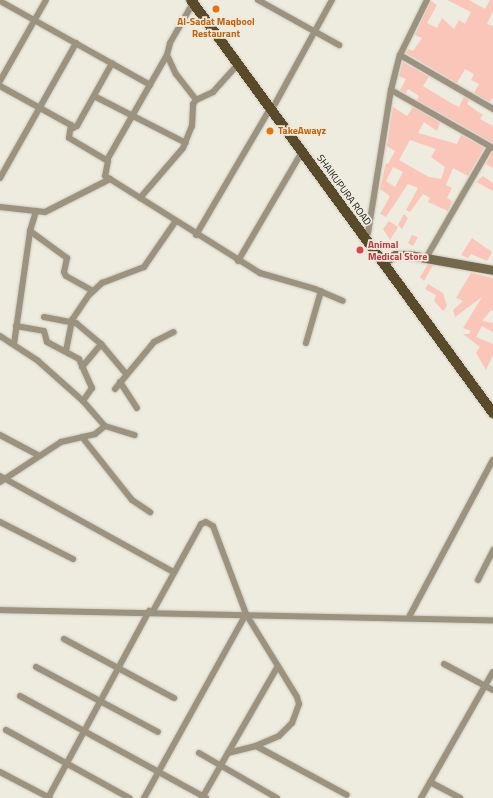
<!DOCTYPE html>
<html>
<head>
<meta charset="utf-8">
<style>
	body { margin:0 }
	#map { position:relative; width:493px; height:798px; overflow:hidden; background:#eeebdf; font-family:"Titillium Web",sans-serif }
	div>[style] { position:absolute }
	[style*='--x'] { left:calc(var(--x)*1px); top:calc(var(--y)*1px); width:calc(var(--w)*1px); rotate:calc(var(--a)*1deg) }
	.building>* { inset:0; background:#fac6b9 }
	.roads { filter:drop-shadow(0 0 1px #ccc9be) drop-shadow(0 0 1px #ccc9be) }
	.street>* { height:6px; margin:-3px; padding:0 3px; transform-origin:3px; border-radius:3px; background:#9b9280 }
	.secondary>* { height:9px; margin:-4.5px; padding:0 4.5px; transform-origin:4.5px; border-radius:4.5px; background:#74684d }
	.primary>* { height:10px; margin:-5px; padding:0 5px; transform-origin:5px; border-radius:5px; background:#594a29 }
	.dots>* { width:11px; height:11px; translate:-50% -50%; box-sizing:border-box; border:2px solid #eeebdf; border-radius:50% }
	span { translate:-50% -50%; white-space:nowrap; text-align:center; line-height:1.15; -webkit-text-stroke:3.5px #eeebdf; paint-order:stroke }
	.food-label { font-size:10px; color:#c56008; font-weight:700 }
	.left { translate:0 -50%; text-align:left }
	.street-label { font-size:10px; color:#181713 }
	.health-label { font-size:10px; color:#be3a42; font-weight:700 }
</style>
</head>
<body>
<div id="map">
	<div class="building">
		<div style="clip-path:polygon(447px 0,469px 0,485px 9px,490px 0,493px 0,493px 11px,487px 24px,493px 26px,493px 97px,490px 102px,474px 93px,479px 84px,471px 80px,474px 74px,465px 69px,457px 83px,406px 53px,408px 49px,413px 51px,422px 38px,415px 35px,431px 1px,437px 5px,427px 23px,437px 28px,442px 18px,454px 29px,459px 20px,465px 24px,471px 12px)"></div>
		<div style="clip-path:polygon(403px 62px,429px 77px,423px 86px,451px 103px,459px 107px,464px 97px,469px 100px,467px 104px,483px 115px,480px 119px,493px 126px,493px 143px,417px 100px,419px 96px,408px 89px,406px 93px,400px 90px,406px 79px,399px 76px)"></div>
		<div style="clip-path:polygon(evenodd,393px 107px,407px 116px,413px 107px,440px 123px,437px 131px,424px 122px,418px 133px,457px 144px,461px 135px,484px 148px,468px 176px,453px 168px,446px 185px,452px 188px,447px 198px,452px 201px,448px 211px,428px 202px,430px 198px,423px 194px,410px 212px,406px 210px,418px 188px,408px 184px,386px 217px,380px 214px,390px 196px,380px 189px,386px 163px,388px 164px,395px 151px,387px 146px,393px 107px,410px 140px,436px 149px,431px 157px,445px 167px,441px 179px,429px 177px,399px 160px,410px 140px,393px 107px,393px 167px,403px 172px,395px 187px,386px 181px,393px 167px)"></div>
		<div style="clip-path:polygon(492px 152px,493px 152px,493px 168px,486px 164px)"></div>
		<div style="clip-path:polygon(483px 176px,493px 183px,493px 191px,476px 182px)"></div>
		<div style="clip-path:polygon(404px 214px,408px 218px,402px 229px,398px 225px)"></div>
		<div style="clip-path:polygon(389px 221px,398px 227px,390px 240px,383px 229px)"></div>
		<div style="clip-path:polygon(412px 235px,418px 237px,413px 246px,408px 243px)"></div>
		<div style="clip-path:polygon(472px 238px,492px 252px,487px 261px,471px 254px,468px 258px,461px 255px)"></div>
		<div style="clip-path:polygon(428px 264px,433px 265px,424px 281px,420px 277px)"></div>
		<div style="clip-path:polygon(471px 273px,493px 278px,493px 311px,491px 310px,482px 321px,493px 323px,493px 332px,482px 326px,476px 337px,493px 344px,493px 355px,486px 370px,476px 353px,480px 347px,463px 334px,469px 334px,471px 331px,463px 328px,482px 297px,455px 317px,453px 310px,463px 301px,456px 298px)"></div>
		<div style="clip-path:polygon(428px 284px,443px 293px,447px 306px,443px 311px,434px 301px,436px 295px,425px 289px)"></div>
	</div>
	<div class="roads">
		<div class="street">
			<div style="--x:258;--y:0;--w:93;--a:29.1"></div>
			<div style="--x:0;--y:1;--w:172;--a:29.2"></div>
			<div style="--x:193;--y:3;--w:46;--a:119.9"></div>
			<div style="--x:170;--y:43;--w:12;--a:104"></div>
			<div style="--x:167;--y:55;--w:21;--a:65"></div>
			<div style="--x:176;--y:74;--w:33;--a:52"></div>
			<div style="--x:400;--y:55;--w:108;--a:30.1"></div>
			<div style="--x:0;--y:81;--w:93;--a:-60.4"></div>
			<div style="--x:0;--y:86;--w:81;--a:28.8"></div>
			<div style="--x:71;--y:125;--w:13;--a:99"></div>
			<div style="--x:69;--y:138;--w:45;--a:30.5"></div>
			<div style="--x:108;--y:161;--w:15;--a:101"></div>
			<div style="--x:105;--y:176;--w:6;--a:31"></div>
			<div style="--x:391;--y:90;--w:117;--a:29.6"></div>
			<div style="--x:94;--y:96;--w:103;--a:27.1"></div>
			<div style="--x:275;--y:104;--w:119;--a:-61.3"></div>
			<div style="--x:73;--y:128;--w:4;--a:-27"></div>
			<div style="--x:77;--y:126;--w:72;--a:-60.9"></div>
			<div style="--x:107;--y:160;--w:121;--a:-60.3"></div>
			<div style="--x:0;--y:178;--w:155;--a:-60.6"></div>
			<div style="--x:140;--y:198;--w:66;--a:-49.3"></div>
			<div style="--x:183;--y:148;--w:24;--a:-68"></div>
			<div style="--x:192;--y:126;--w:22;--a:-87"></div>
			<div style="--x:193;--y:104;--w:5;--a:-53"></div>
			<div style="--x:196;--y:100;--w:19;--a:-25"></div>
			<div style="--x:213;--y:92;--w:39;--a:-48"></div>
			<div style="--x:0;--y:207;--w:45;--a:6.3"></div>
			<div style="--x:45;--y:212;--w:73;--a:-26.9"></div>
			<div style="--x:110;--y:179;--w:177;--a:32.1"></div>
			<div style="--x:260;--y:273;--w:57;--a:16.2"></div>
			<div style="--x:315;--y:289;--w:30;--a:23"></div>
			<div style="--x:30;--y:231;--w:46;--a:36.1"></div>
			<div style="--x:67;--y:258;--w:14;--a:102"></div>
			<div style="--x:64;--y:272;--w:4;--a:63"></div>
			<div style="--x:66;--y:276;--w:31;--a:29"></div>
			<div style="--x:368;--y:233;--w:145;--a:-80.9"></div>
			<div style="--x:391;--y:90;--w:36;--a:-76"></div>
			<div style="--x:400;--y:55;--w:61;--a:-63.9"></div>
			<div style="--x:196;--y:235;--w:146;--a:-59.6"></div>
			<div style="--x:426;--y:258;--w:128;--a:-60"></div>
			<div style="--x:238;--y:261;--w:126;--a:-59.6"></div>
			<div style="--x:44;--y:317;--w:33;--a:11"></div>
			<div style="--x:76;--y:323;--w:33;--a:40"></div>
			<div style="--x:101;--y:344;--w:39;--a:50"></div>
			<div style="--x:16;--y:326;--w:28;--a:10"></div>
			<div style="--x:44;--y:331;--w:11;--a:75"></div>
			<div style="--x:47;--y:342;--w:36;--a:28"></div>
			<div style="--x:79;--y:359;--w:32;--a:66"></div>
			<div style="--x:92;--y:388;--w:16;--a:125"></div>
			<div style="--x:0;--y:336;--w:44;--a:33"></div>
			<div style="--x:37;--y:360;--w:62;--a:41.7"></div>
			<div style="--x:83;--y:401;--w:33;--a:49"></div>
			<div style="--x:306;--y:343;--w:54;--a:-73.9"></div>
			<div style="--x:14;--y:344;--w:114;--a:-81.9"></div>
			<div style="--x:30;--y:231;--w:21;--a:-73"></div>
			<div style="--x:66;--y:351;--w:32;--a:-79"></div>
			<div style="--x:72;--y:320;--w:30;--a:-56"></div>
			<div style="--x:89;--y:295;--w:18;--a:-43"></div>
			<div style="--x:102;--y:283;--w:45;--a:-20.9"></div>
			<div style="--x:144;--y:267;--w:55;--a:-55.4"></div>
			<div style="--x:82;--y:367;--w:30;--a:-50"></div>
			<div style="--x:120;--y:382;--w:31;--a:57"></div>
			<div style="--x:115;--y:389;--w:61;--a:-50.3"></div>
			<div style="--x:154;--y:342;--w:22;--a:-27"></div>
			<div style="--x:0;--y:435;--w:43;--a:27.8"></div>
			<div style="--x:82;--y:437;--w:80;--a:51.6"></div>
			<div style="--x:132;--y:500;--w:22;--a:34"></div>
			<div style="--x:0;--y:476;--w:198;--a:29"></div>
			<div style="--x:0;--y:482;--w:73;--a:-33.3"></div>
			<div style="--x:61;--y:442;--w:35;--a:-13"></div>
			<div style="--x:95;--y:434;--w:13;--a:-39"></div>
			<div style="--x:105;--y:426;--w:31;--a:17"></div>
			<div style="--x:0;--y:522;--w:82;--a:26.9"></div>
			<div style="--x:478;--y:580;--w:34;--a:-63"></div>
			<div style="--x:0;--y:610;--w:493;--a:1.2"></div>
			<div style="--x:153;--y:611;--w:99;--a:-61.1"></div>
			<div style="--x:201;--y:524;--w:5;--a:-22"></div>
			<div style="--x:206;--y:522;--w:8;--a:30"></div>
			<div style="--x:213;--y:526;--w:94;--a:69.4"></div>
			<div style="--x:246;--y:614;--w:97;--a:58.4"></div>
			<div style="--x:297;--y:697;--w:7;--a:74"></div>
			<div style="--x:299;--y:704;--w:20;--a:110"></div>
			<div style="--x:292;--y:723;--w:18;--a:135"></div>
			<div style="--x:279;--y:736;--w:25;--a:157"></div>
			<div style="--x:256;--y:746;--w:29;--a:166"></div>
			<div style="--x:409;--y:617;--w:178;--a:-61.9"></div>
			<div style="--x:64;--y:639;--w:125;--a:28.2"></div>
			<div style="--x:444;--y:664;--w:55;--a:28"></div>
			<div style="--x:36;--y:667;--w:138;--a:28"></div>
			<div style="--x:20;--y:696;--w:212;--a:28.7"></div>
			<div style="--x:6;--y:730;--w:141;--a:28.9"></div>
			<div style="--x:256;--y:746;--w:103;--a:28.3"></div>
			<div style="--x:199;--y:753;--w:90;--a:30"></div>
			<div style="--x:0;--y:772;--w:56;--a:27.5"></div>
			<div style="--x:430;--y:782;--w:34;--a:28"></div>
			<div style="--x:48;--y:798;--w:213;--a:-61.6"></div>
			<div style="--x:144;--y:798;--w:210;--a:-61"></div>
			<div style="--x:202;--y:798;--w:152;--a:-60.1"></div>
			<div style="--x:421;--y:798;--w:145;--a:-60.3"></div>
		</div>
		<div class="secondary">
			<div style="--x:382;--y:262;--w:15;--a:-28"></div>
			<div style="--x:395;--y:255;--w:14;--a:0"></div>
			<div style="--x:409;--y:255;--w:85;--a:10.1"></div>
		</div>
		<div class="primary">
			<div style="--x:191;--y:0;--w:512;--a:53.82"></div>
		</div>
	</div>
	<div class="dots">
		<div style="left:216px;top:9px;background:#e8710a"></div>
		<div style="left:270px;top:131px;background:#e8710a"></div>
		<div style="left:360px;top:250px;background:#e0444e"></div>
	</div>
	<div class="food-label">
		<span style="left:216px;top:27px">Al-Sadat Maqbool<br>Restaurant</span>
		<span class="left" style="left:278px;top:131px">TakeAwayz</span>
	</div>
	<div class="street-label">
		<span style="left:344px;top:190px;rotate:54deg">SHAIKUPURA ROAD</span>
	</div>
	<div class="health-label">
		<span class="left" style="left:368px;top:250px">Animal<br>Medical Store</span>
	</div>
</div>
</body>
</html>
